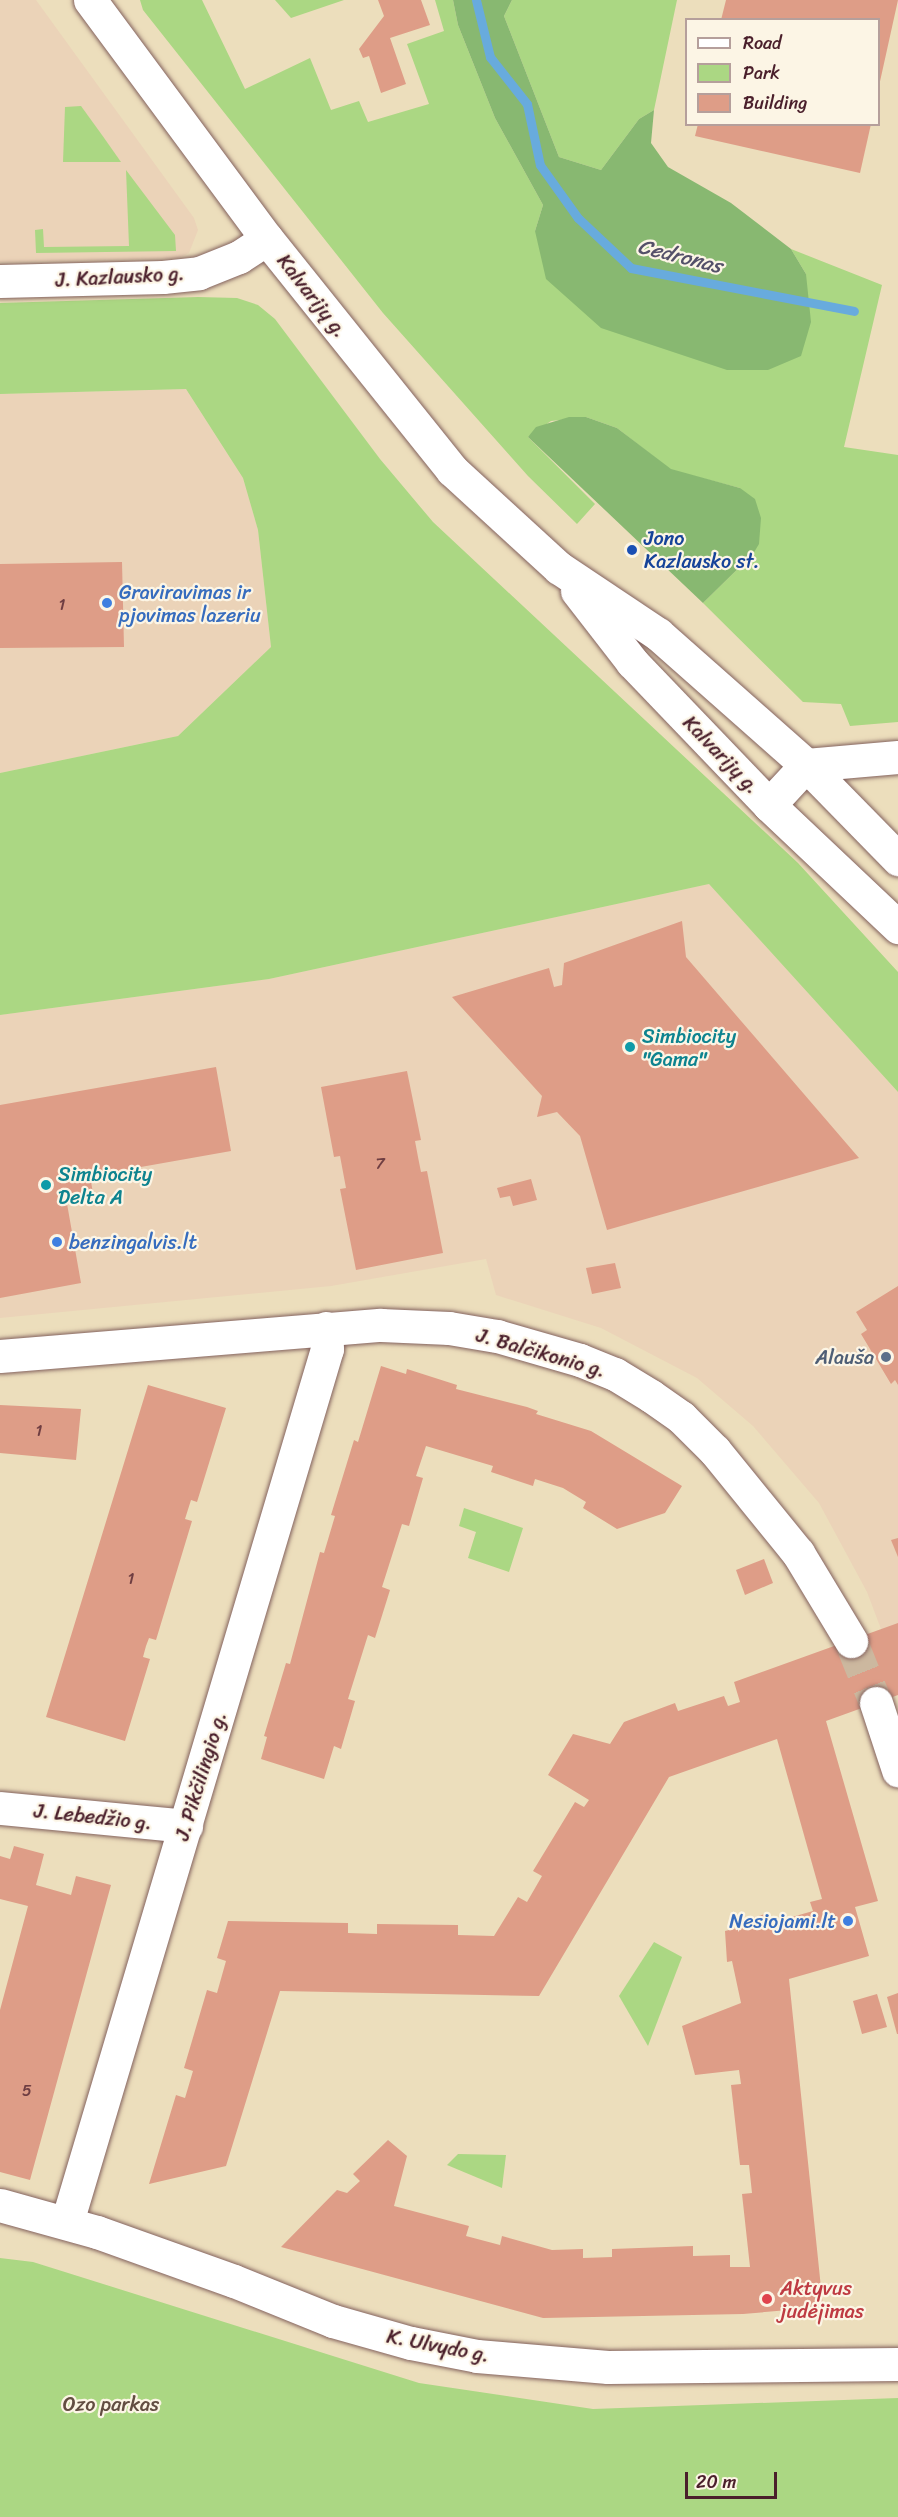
<!DOCTYPE html>
<html>
<head>
<meta charset="utf-8">
<style>
	body { margin:0 }
	#map { position:relative; width:898px; height:2517px; overflow:hidden; background:#ecdebc; font-family:Sriracha,sans-serif }
	div>[style] { position:absolute }
	[style*='--x'] { left:calc(var(--x)*1px); top:calc(var(--y)*1px); width:calc(var(--w)*1px); rotate:calc(var(--a)*1deg) }
	.built>* { inset:0; background:#ebd3b8 }
	.green>* { inset:0; background:#abd783 }
	.forest>* { inset:0; background:#88b871 }
	.stream>* { height:9px; margin:-4.5px; padding:0 4.5px; transform-origin:4.5px; border-radius:4.5px; background:#68abdd }
	.building>* { inset:0; background:#de9d87 }
	.minor-tunnel>* { height:33px; margin-top:-16.5px; transform-origin:0; background:repeating-linear-gradient(90deg,#ccb89f 0 33px,transparent 0 49px) }
	.roads { filter:drop-shadow(0 0 2px #83625e) drop-shadow(0 0 2px #83625e) }
	.minor>* { height:33px; margin:-16.5px; padding:0 16.5px; transform-origin:16.5px; border-radius:16.5px; background:#fff }
	.major>* { height:33px; margin:-16.5px; padding:0 16.5px; transform-origin:16.5px; border-radius:16.5px; background:#fff }
	.dots>* { width:16px; height:16px; translate:-50% -50%; box-sizing:border-box; border:3px solid #fcf5e5; border-radius:50% }
	span { translate:-50% -50%; white-space:nowrap; text-align:center; line-height:1.15; -webkit-text-stroke:4.5px #fcf5e5; paint-order:stroke }
	.number-label { font-size:16px; color:#6f3e42 }
	.number-label span { -webkit-text-stroke-width:0 }
	.street-label { font-size:20px; color:#4a1f2b }
	.transit-label { font-size:20px; color:#164399 }
	.left { translate:0 -50%; text-align:left }
	.shop-label { font-size:20px; color:#366cbe }
	.right { translate:-100% -50%; text-align:right }
	.culture-label { font-size:20px; color:#0d838f }
	.service-label { font-size:20px; color:#4e5e75 }
	.health-label { font-size:20px; color:#be3a42 }
	.park-label { font-size:20px; color:#624d41 }
	.water-label { font-size:21px; color:#545069; font-style:italic }
	.legend { position:absolute; left:685px; top:18px; width:195px; height:108px; box-sizing:border-box; background:#fcf5e5; border:2px solid #b59f9b; margin:0; padding:8px 10px; list-style:none; font-size:18px; color:#4a1f2b }
	.legend li { display:flex; align-items:center; gap:12px; height:30px }
	.legend b { width:30px; border:2px solid #b59f9b }
	.scale { position:absolute; left:685px; top:2472px; width:92px; height:27px; box-sizing:border-box; border:3px solid #4a1f2b; border-top:0; padding-left:8px; font-size:18px; line-height:21px; white-space:nowrap; color:#4a1f2b; -webkit-text-stroke:4px #fcf5e5; paint-order:stroke }
</style>
</head>
<body>
<div id="map">
	<div class="built">
		<div style="clip-path:polygon(0 0,36px 0,194px 218px,198px 230px,189px 253px,178px 258px,0 262px)"></div>
		<div style="clip-path:polygon(186px 389px,243px 478px,258px 530px,271px 647px,178px 736px,0 773px,0 394px)"></div>
		<div style="clip-path:polygon(709px 884px,898px 1092px,898px 1674px,867px 1592px,819px 1503px,753px 1426px,697px 1378px,601px 1328px,496px 1295px,486px 1259px,331px 1286px,0 1318px,0 1015px,269px 979px)"></div>
	</div>
	<div class="green">
		<div style="clip-path:polygon(140px 0,202px 0,245px 89px,310px 58px,331px 110px,359px 101px,368px 122px,429px 104px,407px 44px,444px 31px,435px 0,453px 0,458px 25px,495px 118px,543px 205px,535px 231px,806px 274px,791px 249px,882px 285px,844px 447px,898px 455px,898px 722px,850px 726px,841px 704px,803px 702px,703px 603px,753px 554px,740px 488px,671px 470px,617px 428px,586px 417px,551px 421px,528px 437px,595px 504px,577px 524px,528px 476px,383px 313px,143px 10px)"></div>
		<div style="clip-path:polygon(275px 0,344px 0,291px 18px)"></div>
		<div style="clip-path:polygon(512px 0,677px 0,654px 110px,639px 119px,601px 170px,559px 157px,504px 16px)"></div>
		<div style="clip-path:polygon(81px 106px,102px 135px,121px 162px,63px 162px,65px 107px)"></div>
		<div style="clip-path:polygon(126px 170px,175px 235px,176px 251px,36px 253px,35px 230px,43px 229px,44px 247px,129px 246px)"></div>
		<div style="clip-path:polygon(198px 297px,237px 298px,258px 305px,275px 319px,380px 459px,433px 522px,798px 863px,898px 972px,898px 1092px,709px 884px,269px 979px,0 1015px,0 773px,178px 736px,271px 647px,258px 530px,243px 478px,186px 389px,0 394px,0 303px)"></div>
		<div style="clip-path:polygon(464px 1508px,523px 1528px,509px 1572px,468px 1558px,476px 1532px,459px 1526px)"></div>
		<div style="clip-path:polygon(654px 1942px,682px 1957px,648px 2046px,619px 1996px)"></div>
		<div style="clip-path:polygon(458px 2154px,506px 2155px,502px 2188px,447px 2165px)"></div>
		<div style="clip-path:polygon(0 2258px,33px 2262px,419px 2383px,593px 2409px,898px 2398px,898px 2517px,0 2517px)"></div>
	</div>
	<div class="forest">
		<div style="clip-path:polygon(453px 0,512px 0,504px 16px,559px 157px,601px 170px,639px 119px,654px 110px,651px 143px,668px 167px,731px 203px,791px 249px,806px 274px,811px 322px,801px 356px,768px 370px,727px 370px,601px 328px,546px 279px,535px 231px,543px 205px,495px 118px,458px 25px)"></div>
		<div style="clip-path:polygon(569px 417px,586px 417px,617px 428px,671px 469px,740px 488px,755px 499px,761px 518px,759px 544px,753px 554px,703px 603px,528px 437px,536px 427px)"></div>
	</div>
	<div class="stream">
		<div style="--x:476;--y:0;--w:59;--a:76.2"></div>
		<div style="--x:490;--y:57;--w:60;--a:51.8"></div>
		<div style="--x:527;--y:104;--w:62;--a:78"></div>
		<div style="--x:540;--y:165;--w:65;--a:54.4"></div>
		<div style="--x:578;--y:218;--w:73;--a:43.3"></div>
		<div style="--x:631;--y:268;--w:227;--a:10.9"></div>
	</div>
	<div class="building">
		<div style="clip-path:polygon(378px 0,421px 0,430px 25px,390px 38px,406px 84px,381px 93px,369px 56px,363px 58px,359px 49px,384px 16px)"></div>
		<div style="clip-path:polygon(726px 0,898px 0,879px 86px,878px 20px,721px 20px)"></div>
		<div style="clip-path:polygon(698px 124px,871px 124px,860px 173px,695px 136px)"></div>
		<div style="clip-path:polygon(122px 562px,124px 647px,0 648px,0 564px)"></div>
		<div style="clip-path:polygon(682px 921px,686px 957px,859px 1158px,607px 1230px,580px 1136px,557px 1112px,537px 1117px,542px 1096px,452px 997px,549px 968px,554px 987px,562px 985px,564px 963px)"></div>
		<div style="clip-path:polygon(216px 1067px,231px 1151px,90px 1176px,93px 1193px,66px 1198px,81px 1283px,0 1298px,0 1105px)"></div>
		<div style="clip-path:polygon(407px 1071px,421px 1140px,415px 1141px,418px 1157px,421px 1172px,427px 1171px,443px 1253px,356px 1270px,340px 1189px,346px 1188px,340px 1156px,334px 1157px,321px 1087px)"></div>
		<div style="clip-path:polygon(531px 1179px,537px 1200px,513px 1206px,510px 1196px,500px 1198px,497px 1188px)"></div>
		<div style="clip-path:polygon(615px 1263px,621px 1288px,592px 1294px,586px 1268px)"></div>
		<div style="clip-path:polygon(898px 1286px,898px 1385px,895px 1380px,891px 1384px,861px 1334px,867px 1330px,856px 1312px)"></div>
		<div style="clip-path:polygon(381px 1366px,406px 1374px,407px 1369px,457px 1385px,456px 1389px,527px 1407px,538px 1411px,536px 1414px,591px 1431px,682px 1486px,665px 1513px,617px 1529px,583px 1508px,586px 1502px,563px 1488px,535px 1479px,533px 1486px,491px 1472px,493px 1466px,426px 1446px,416px 1476px,423px 1478px,409px 1526px,402px 1524px,382px 1587px,390px 1590px,375px 1638px,368px 1635px,348px 1699px,355px 1701px,341px 1749px,334px 1746px,324px 1779px,261px 1759px,267px 1737px,264px 1736px,286px 1663px,290px 1664px,320px 1552px,324px 1553px,335px 1516px,331px 1515px,354px 1440px,358px 1442px)"></div>
		<div style="clip-path:polygon(148px 1385px,226px 1408px,197px 1502px,191px 1500px,185px 1519px,192px 1521px,156px 1640px,149px 1638px,146px 1646px,143px 1657px,150px 1659px,125px 1741px,46px 1717px)"></div>
		<div style="clip-path:polygon(0 1405px,81px 1409px,76px 1460px,0 1453px)"></div>
		<div style="clip-path:polygon(898px 1538px,898px 1557px,891px 1540px)"></div>
		<div style="clip-path:polygon(764px 1559px,773px 1583px,745px 1595px,736px 1570px)"></div>
		<div style="clip-path:polygon(898px 1623px,898px 1695px,826px 1721px,878px 1901px,855px 1907px,869px 1956px,789px 1979px,823px 2307px,743px 2314px,543px 2318px,281px 2247px,337px 2190px,347px 2193px,360px 2181px,353px 2174px,388px 2140px,407px 2156px,394px 2206px,469px 2226px,466px 2236px,500px 2245px,502px 2236px,552px 2250px,583px 2249px,583px 2258px,612px 2257px,612px 2249px,693px 2246px,693px 2256px,730px 2255px,730px 2267px,750px 2267px,742px 2194px,752px 2193px,749px 2165px,740px 2165px,731px 2085px,741px 2084px,739px 2070px,695px 2075px,682px 2026px,741px 2003px,732px 1961px,727px 1962px,725px 1931px,741px 1927px,739px 1922px,768px 1913px,771px 1923px,813px 1911px,810px 1902px,822px 1899px,777px 1739px,669px 1777px,539px 1996px,280px 1991px,226px 2166px,149px 2184px,176px 2095px,185px 2098px,193px 2071px,184px 2068px,207px 1990px,217px 1993px,226px 1961px,217px 1958px,228px 1921px,348px 1923px,348px 1933px,377px 1934px,377px 1924px,458px 1925px,458px 1935px,494px 1936px,518px 1897px,527px 1902px,542px 1876px,533px 1871px,575px 1802px,584px 1807px,589px 1800px,548px 1775px,573px 1734px,610px 1744px,624px 1722px,675px 1703px,678px 1711px,724px 1696px,728px 1706px,740px 1702px,734px 1682px)"></div>
		<div style="clip-path:polygon(14px 1846px,44px 1854px,36px 1885px,71px 1895px,76px 1876px,111px 1885px,30px 2180px,0 2172px,0 2010px,28px 1906px,0 1899px,0 1856px,10px 1859px)"></div>
		<div style="clip-path:polygon(898px 1993px,898px 2034px,897px 2034px,887px 1997px)"></div>
		<div style="clip-path:polygon(877px 1994px,887px 2027px,862px 2034px,853px 2001px)"></div>
	</div>
	<div class="minor-tunnel">
		<div style="--x:851;--y:1641;--w:67;--a:68"></div>
	</div>
	<div class="roads">
		<div class="minor">
			<div style="--x:0;--y:281;--w:163;--a:-1.4"></div>
			<div style="--x:163;--y:277;--w:36;--a:-6"></div>
			<div style="--x:199;--y:273;--w:43;--a:-21.8"></div>
			<div style="--x:239;--y:257;--w:33;--a:-33"></div>
			<div style="--x:0;--y:1356;--w:382;--a:-4.7"></div>
			<div style="--x:381;--y:1325;--w:68;--a:2.5"></div>
			<div style="--x:449;--y:1328;--w:49;--a:9.5"></div>
			<div style="--x:497;--y:1336;--w:86;--a:16.1"></div>
			<div style="--x:580;--y:1360;--w:38;--a:22"></div>
			<div style="--x:615;--y:1374;--w:42;--a:31.4"></div>
			<div style="--x:651;--y:1396;--w:37;--a:35"></div>
			<div style="--x:681;--y:1417;--w:48;--a:45"></div>
			<div style="--x:715;--y:1451;--w:132;--a:50.9"></div>
			<div style="--x:798;--y:1553;--w:103;--a:58.9"></div>
			<div style="--x:876;--y:1703;--w:71;--a:71.8"></div>
			<div style="--x:0;--y:1808;--w:187;--a:5.5"></div>
			<div style="--x:0;--y:2205;--w:101;--a:15.6"></div>
			<div style="--x:97;--y:2232;--w:145;--a:19.7"></div>
			<div style="--x:234;--y:2281;--w:107;--a:22"></div>
			<div style="--x:333;--y:2321;--w:81;--a:15.8"></div>
			<div style="--x:411;--y:2343;--w:67;--a:11.1"></div>
			<div style="--x:477;--y:2356;--w:131;--a:4.8"></div>
			<div style="--x:608;--y:2367;--w:290;--a:-0.6"></div>
			<div style="--x:67;--y:2222;--w:911;--a:-73.42"></div>
			<div style="--x:327;--y:1349;--w:21;--a:-93"></div>
		</div>
		<div class="major">
			<div style="--x:90;--y:0;--w:297;--a:53.5"></div>
			<div style="--x:267;--y:239;--w:296;--a:51.3"></div>
			<div style="--x:452;--y:470;--w:145;--a:42.5"></div>
			<div style="--x:559;--y:568;--w:119;--a:33.7"></div>
			<div style="--x:658;--y:634;--w:198;--a:41.5"></div>
			<div style="--x:806;--y:765;--w:132;--a:45.6"></div>
			<div style="--x:577;--y:591;--w:90;--a:52.2"></div>
			<div style="--x:632;--y:662;--w:198;--a:46.2"></div>
			<div style="--x:769;--y:805;--w:178;--a:43.4"></div>
			<div style="--x:769;--y:805;--w:54;--a:-47.2"></div>
			<div style="--x:806;--y:765;--w:92;--a:-5"></div>
		</div>
	</div>
	<div class="dots">
		<div style="left:632px;top:550px;background:#1a4fb4"></div>
		<div style="left:107px;top:603px;background:#3f7fe0"></div>
		<div style="left:630px;top:1047px;background:#0f9aa8"></div>
		<div style="left:46px;top:1185px;background:#0f9aa8"></div>
		<div style="left:57px;top:1242px;background:#3f7fe0"></div>
		<div style="left:886px;top:1357px;background:#5c6f8a"></div>
		<div style="left:848px;top:1921px;background:#3f7fe0"></div>
		<div style="left:767px;top:2299px;background:#e0444e"></div>
	</div>
	<div class="number-label">
		<span style="left:62px;top:605px">1</span>
		<span style="left:380px;top:1164px">7</span>
		<span style="left:39px;top:1431px">1</span>
		<span style="left:131px;top:1579px">1</span>
		<span style="left:27px;top:2091px">5</span>
	</div>
	<div class="street-label">
		<span style="left:120px;top:277px;rotate:-3deg">J. Kazlausko g.</span>
		<span style="left:312px;top:296px;rotate:52deg">Kalvarijų g.</span>
		<span style="left:721px;top:755px;rotate:46deg">Kalvarijų g.</span>
		<span style="left:541px;top:1353px;rotate:16deg">J. Balčikonio g.</span>
		<span style="left:201px;top:1776px;rotate:-73deg">J. Pikčilingio g.</span>
		<span style="left:93px;top:1817px;rotate:6deg">J. Lebedžio g.</span>
		<span style="left:438px;top:2346px;rotate:11deg">K. Ulvydo g.</span>
	</div>
	<div class="transit-label">
		<span class="left" style="left:644px;top:550px">Jono<br>Kazlausko st.</span>
	</div>
	<div class="shop-label">
		<span class="left" style="left:119px;top:604px">Graviravimas ir<br>pjovimas lazeriu</span>
		<span class="left" style="left:69px;top:1242px">benzingalvis.lt</span>
		<span class="right" style="left:836px;top:1921px">Nesiojami.lt</span>
	</div>
	<div class="culture-label">
		<span class="left" style="left:642px;top:1048px">Simbiocity<br>"Gama"</span>
		<span class="left" style="left:58px;top:1186px">Simbiocity<br>Delta A</span>
	</div>
	<div class="service-label">
		<span class="right" style="left:874px;top:1357px">Alauša</span>
	</div>
	<div class="health-label">
		<span class="left" style="left:780px;top:2300px">Aktyvus<br>judėjimas</span>
	</div>
	<div class="park-label">
		<span style="left:111px;top:2404px">Ozo parkas</span>
	</div>
	<div class="water-label">
		<span style="left:680px;top:256px;rotate:14deg">Cedronas</span>
	</div>
	<ul class="legend">
	<li><b style="height:8px;background:#fff"></b>Road</li>
	<li><b style="height:16px;background:#abd783"></b>Park</li>
	<li><b style="height:16px;background:#de9d87"></b>Building</li>
	</ul>
	<div class="scale">20 m</div>
</div>
</body>
</html>
